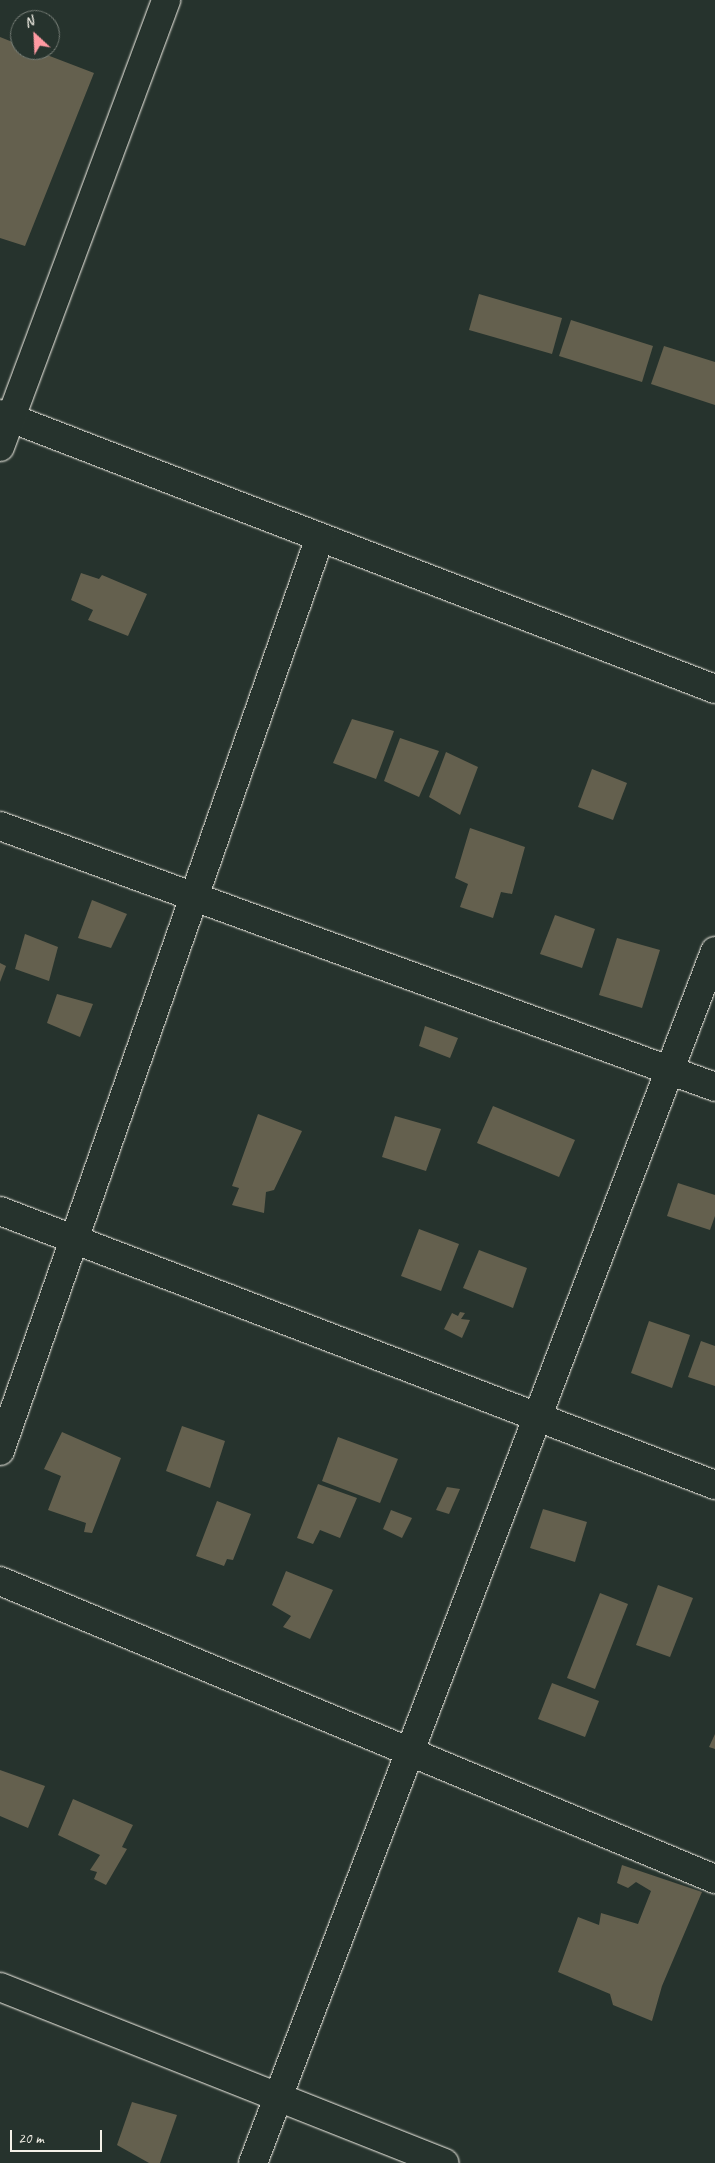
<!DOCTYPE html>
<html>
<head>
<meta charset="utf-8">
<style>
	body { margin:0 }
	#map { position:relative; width:715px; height:2163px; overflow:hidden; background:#26332d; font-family:Caveat,sans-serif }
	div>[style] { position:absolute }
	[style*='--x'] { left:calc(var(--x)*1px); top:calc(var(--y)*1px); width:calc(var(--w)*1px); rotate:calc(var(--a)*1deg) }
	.building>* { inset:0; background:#64604e }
	.roads { filter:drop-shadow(0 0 1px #f4f1e8) drop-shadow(0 0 1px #f4f1e8) }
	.minor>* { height:28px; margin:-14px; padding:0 14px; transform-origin:14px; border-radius:14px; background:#26332d }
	span { translate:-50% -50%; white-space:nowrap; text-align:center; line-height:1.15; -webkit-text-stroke:4px #26332d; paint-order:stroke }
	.north { position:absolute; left:10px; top:10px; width:50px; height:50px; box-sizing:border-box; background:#26332d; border:1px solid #787f78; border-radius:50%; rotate:335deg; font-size:14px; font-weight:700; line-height:20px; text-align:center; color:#f4f1e8 }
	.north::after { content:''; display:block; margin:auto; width:18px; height:22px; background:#ff9aa2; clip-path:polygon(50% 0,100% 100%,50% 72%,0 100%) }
	.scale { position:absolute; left:10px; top:2130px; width:92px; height:22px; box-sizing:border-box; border:2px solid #f4f1e8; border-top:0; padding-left:6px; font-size:15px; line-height:18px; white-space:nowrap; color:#f4f1e8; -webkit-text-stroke:4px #26332d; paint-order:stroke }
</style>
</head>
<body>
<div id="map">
	<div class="building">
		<div style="clip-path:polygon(0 37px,20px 45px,20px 50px,34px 50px,94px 73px,25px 246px,0 238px)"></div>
		<div style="clip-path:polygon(479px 294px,562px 318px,552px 354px,469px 330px)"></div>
		<div style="clip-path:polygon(571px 320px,653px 346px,642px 382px,559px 356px)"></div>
		<div style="clip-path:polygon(664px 346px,715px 362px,715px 405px,651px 384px)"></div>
		<div style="clip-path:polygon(81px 573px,99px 579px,102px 575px,147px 594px,128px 636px,88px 620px,93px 610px,71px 600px)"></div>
		<div style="clip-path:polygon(352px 719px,394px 731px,376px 779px,333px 763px)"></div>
		<div style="clip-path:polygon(400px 738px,439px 751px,419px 797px,384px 781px)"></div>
		<div style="clip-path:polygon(446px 752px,478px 767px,460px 815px,429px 797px)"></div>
		<div style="clip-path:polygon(592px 769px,627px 783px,613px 820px,578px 807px)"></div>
		<div style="clip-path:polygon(470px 828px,525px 847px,512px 894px,501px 892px,493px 918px,460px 907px,468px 884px,455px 878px)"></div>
		<div style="clip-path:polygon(92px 900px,127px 914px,111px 948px,78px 938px)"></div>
		<div style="clip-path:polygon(555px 915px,595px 929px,582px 968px,540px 954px)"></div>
		<div style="clip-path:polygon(25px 934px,58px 947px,49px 981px,15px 969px)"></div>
		<div style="clip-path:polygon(617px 938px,660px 950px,642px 1008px,599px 995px)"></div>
		<div style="clip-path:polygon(0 963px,6px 966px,0 982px)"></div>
		<div style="clip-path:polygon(57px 994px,93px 1004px,80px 1037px,47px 1023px)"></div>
		<div style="clip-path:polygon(425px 1026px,458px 1038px,450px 1058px,419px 1046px)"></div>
		<div style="clip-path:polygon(493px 1106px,575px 1140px,559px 1177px,477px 1143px)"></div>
		<div style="clip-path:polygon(258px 1114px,302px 1131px,274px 1190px,266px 1192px,264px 1213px,232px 1205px,239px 1188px,232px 1186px)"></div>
		<div style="clip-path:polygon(395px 1116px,441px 1129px,426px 1171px,382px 1157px)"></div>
		<div style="clip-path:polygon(678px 1183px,715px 1195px,715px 1216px,710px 1230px,667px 1216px)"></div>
		<div style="clip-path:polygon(419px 1229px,459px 1244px,441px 1291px,401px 1276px)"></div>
		<div style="clip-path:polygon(479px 1250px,527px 1268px,513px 1308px,463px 1288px)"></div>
		<div style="clip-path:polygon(460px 1312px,465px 1313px,461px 1319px,470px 1320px,462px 1338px,444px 1329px,452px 1313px,458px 1316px)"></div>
		<div style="clip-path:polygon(649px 1321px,690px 1335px,672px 1388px,631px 1373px)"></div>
		<div style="clip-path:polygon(701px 1341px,715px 1346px,715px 1386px,688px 1377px)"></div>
		<div style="clip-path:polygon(182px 1426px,225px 1441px,210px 1488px,166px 1471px)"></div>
		<div style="clip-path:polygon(62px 1432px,121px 1458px,92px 1533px,84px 1532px,86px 1523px,48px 1510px,61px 1476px,44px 1469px)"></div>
		<div style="clip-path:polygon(338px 1437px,398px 1459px,380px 1503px,322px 1481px)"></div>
		<div style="clip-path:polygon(318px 1484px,357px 1498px,340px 1538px,320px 1530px,313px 1544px,297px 1538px)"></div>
		<div style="clip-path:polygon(447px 1487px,460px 1489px,449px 1514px,436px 1510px)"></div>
		<div style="clip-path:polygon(217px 1501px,251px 1514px,233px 1560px,227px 1559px,224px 1566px,196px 1556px)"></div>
		<div style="clip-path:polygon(543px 1509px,587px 1522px,575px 1562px,530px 1548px)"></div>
		<div style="clip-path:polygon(391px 1510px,412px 1518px,402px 1538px,383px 1529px)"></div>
		<div style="clip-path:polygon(286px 1571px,333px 1590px,310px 1639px,283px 1627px,291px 1616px,272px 1605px)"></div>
		<div style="clip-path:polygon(658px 1585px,693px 1598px,670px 1657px,636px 1645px)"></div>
		<div style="clip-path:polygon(600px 1593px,628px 1604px,595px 1689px,567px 1678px)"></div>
		<div style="clip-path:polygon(552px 1683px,599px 1701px,585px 1737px,538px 1719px)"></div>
		<div style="clip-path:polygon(715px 1734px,715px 1749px,709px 1747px)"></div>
		<div style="clip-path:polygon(0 1770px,45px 1786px,28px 1828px,0 1816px)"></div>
		<div style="clip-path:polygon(73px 1799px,133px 1825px,122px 1847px,127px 1849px,106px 1885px,94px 1879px,97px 1872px,90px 1870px,100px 1855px,58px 1835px)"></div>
		<div style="clip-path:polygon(622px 1865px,702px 1892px,662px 1986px,652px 2021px,613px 2005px,610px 1994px,558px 1972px,578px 1917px,599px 1925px,601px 1913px,638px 1924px,651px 1891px,636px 1882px,628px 1888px,617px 1883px)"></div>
		<div style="clip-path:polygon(132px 2102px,177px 2115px,160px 2163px,149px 2163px,117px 2145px)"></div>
	</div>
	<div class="roads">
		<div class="minor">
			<div style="--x:0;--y:414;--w:766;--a:21.04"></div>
			<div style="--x:0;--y:447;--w:477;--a:-69.6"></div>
			<div style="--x:0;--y:826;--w:761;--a:20.05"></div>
			<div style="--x:0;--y:1211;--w:766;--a:20.97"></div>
			<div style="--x:0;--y:1451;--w:968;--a:-70.7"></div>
			<div style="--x:0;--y:1581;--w:775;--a:22.63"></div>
			<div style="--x:0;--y:1987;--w:478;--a:21.6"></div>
			<div style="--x:253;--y:2163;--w:1297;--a:-69.13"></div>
		</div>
	</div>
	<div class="north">N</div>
	<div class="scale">20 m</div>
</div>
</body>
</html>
